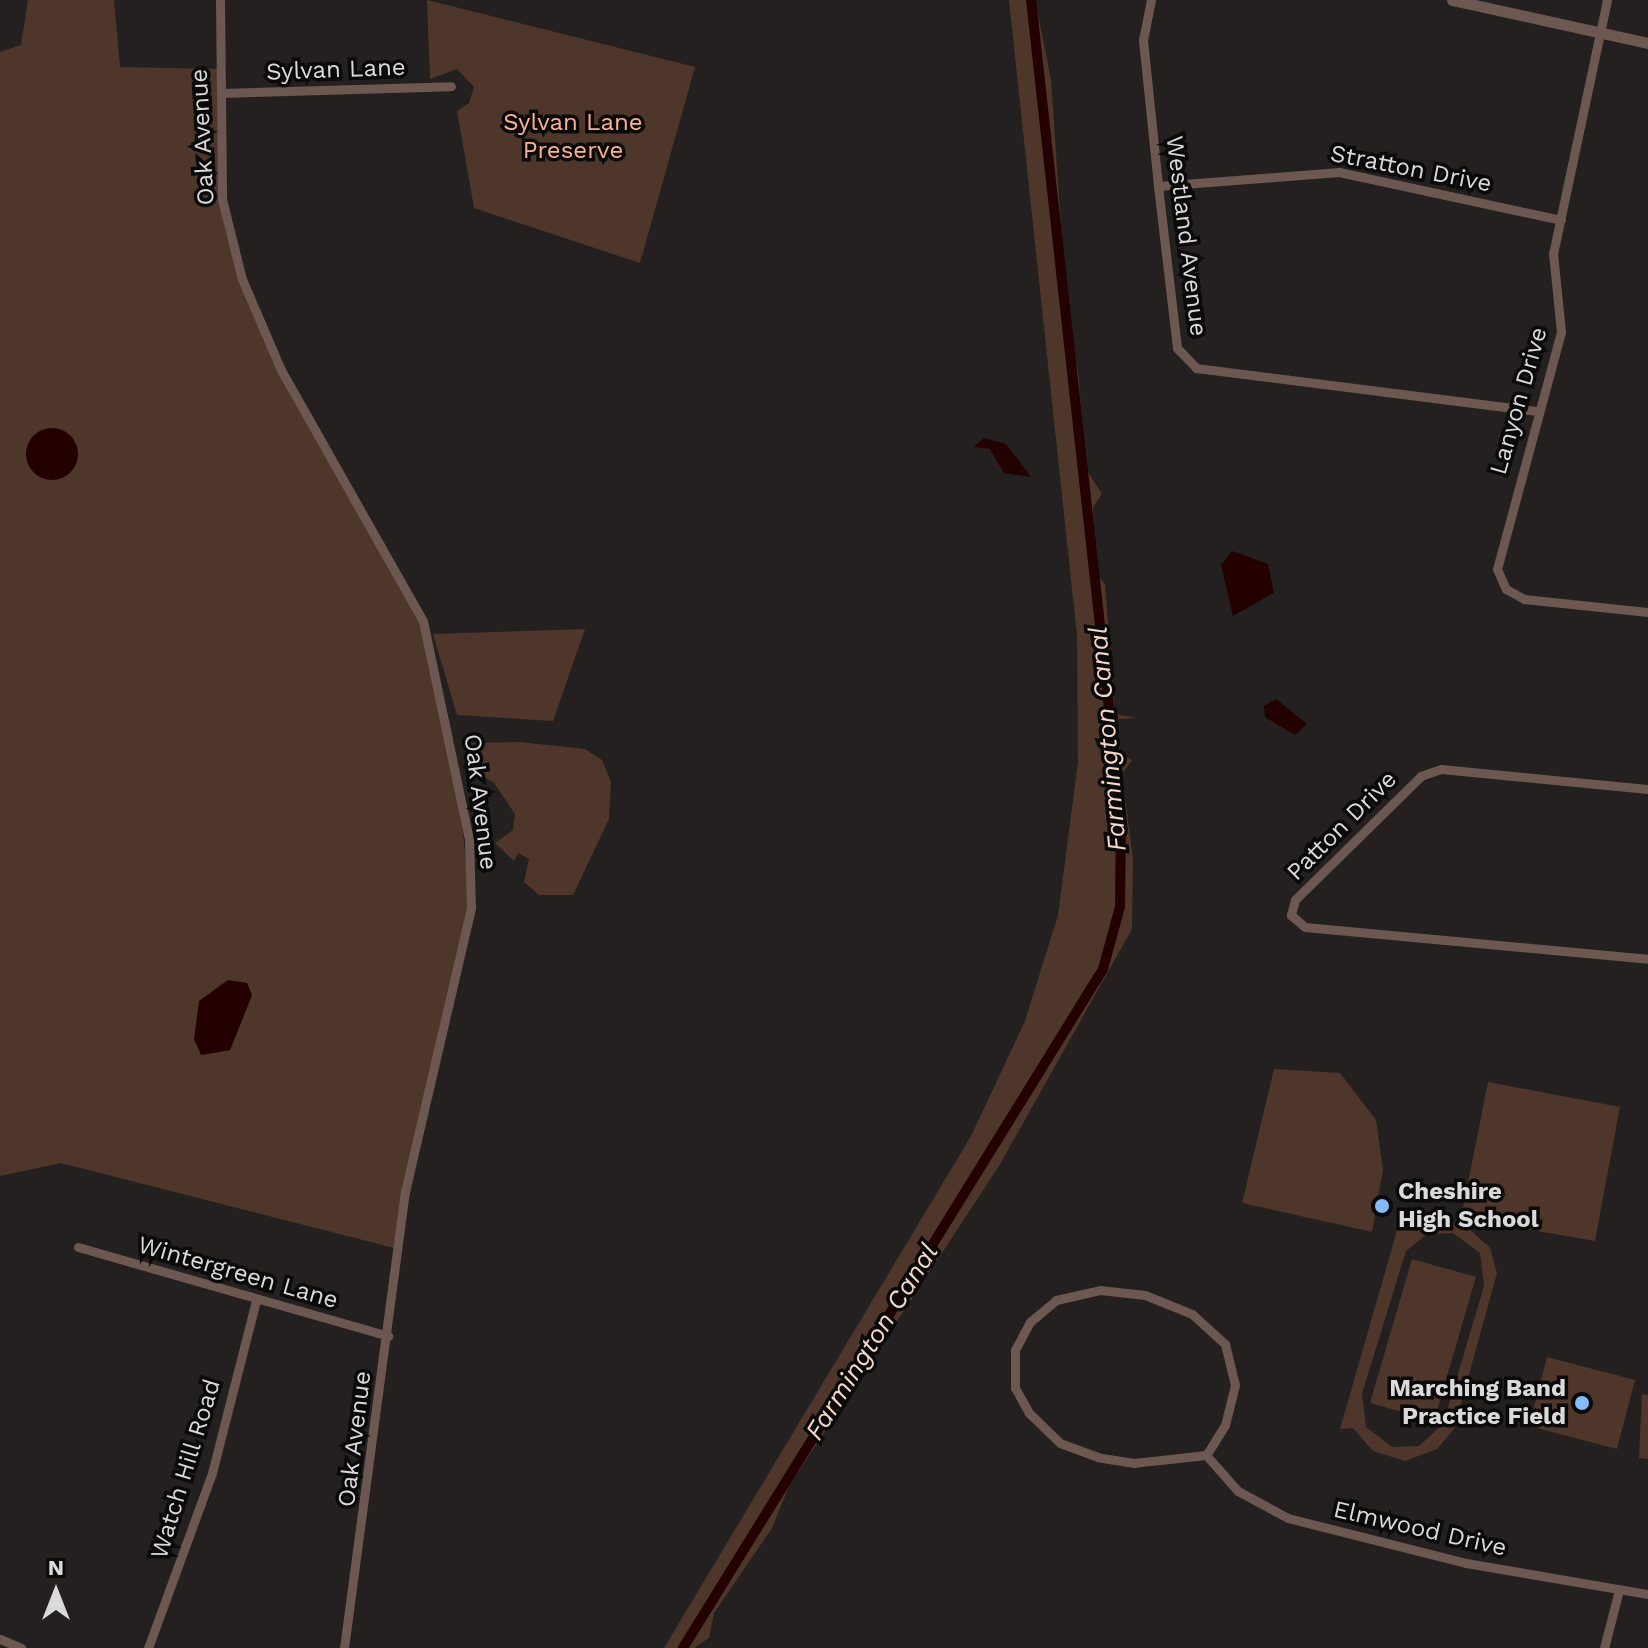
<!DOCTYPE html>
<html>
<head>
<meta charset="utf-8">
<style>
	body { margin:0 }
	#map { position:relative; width:1648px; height:1648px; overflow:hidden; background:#23201f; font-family:"Work Sans",sans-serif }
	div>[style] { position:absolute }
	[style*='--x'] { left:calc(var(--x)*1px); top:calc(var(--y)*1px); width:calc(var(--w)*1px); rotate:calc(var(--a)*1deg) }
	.green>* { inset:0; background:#4f362b }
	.water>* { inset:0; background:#220100 }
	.round { border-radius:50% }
	.canal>* { height:10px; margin:-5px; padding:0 5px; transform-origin:5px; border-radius:5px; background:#220100 }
	.minor>* { height:9px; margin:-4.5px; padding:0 4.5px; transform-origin:4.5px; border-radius:4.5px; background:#6c5850 }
	.tertiary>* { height:11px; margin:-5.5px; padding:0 5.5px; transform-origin:5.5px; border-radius:5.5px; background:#6c5850 }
	.dots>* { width:22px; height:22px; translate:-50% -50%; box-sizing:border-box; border:4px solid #0b0a0a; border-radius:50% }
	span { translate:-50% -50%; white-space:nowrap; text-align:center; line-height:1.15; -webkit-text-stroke:7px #0b0a0a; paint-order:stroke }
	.street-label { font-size:24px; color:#dbd9d9 }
	.park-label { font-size:24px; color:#fbb193 }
	.poi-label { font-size:24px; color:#dbd9d9; font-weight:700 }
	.left { translate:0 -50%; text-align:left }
	.right { translate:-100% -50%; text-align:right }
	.water-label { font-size:26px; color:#f6d7cb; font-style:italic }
	.north { position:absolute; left:16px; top:1552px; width:80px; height:80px; -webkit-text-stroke:6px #0b0a0a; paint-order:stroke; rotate:0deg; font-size:22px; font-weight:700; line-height:32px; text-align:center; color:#dbd9d9 }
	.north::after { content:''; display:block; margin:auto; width:28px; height:36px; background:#dbd9d9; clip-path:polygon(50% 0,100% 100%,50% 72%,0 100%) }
</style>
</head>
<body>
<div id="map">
	<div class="green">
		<div style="clip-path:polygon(evenodd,28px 0,114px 0,120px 67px,220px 69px,222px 199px,242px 279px,281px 370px,423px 621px,452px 732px,471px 908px,398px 1249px,61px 1163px,0 1176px,0 52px,21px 45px,28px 0,252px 995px,230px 1050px,201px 1055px,252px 995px)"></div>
		<div style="clip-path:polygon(427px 0,695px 67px,640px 263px,474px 208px,457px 111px,469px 103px,474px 87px,457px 69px,430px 79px)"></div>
		<div style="clip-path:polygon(1009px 0,1035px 0,1051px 79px,1069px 345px,1078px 370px,1086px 469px,1102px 494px,1093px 507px,1096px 574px,1105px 584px,1115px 714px,1137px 718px,1119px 719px,1117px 726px,1120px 753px,1132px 760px,1122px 774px,1133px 859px,1132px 929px,999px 1166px,789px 1486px,772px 1528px,714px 1613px,709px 1638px,694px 1648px,664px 1648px,971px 1136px,1025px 1021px,1058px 915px,1078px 762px,1077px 636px)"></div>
		<div style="clip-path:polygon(585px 629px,553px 721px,457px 715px,433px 634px)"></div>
		<div style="clip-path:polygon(519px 742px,585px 749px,602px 760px,611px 782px,609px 819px,573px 895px,539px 895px,524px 882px,529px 859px,518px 853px,514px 861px,495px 843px,513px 830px,515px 814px,494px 783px,470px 768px,463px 743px)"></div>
		<div style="clip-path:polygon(1274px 1069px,1340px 1073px,1376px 1120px,1383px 1170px,1372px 1232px,1242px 1203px)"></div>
		<div style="clip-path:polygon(1488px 1082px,1620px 1107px,1595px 1241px,1461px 1218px)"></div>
		<div style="clip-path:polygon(evenodd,1400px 1220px,1411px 1229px,1440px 1220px,1465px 1225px,1490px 1248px,1497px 1273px,1454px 1429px,1437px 1449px,1405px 1461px,1373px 1451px,1353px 1428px,1340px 1429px,1400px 1220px,1453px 1233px,1480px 1253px,1484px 1286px,1443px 1424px,1419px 1446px,1392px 1447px,1366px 1427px,1362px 1394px,1406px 1251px,1427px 1234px,1453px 1233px)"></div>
		<div style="clip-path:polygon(1412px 1259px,1476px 1277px,1434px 1421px,1370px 1403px)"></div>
		<div style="clip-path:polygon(1547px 1357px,1635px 1380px,1617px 1449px,1529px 1426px)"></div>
		<div style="clip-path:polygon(1642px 1394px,1648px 1395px,1648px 1459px,1639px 1458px)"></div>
	</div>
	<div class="water">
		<div class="round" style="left:26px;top:428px;width:52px;height:52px"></div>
		<div style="clip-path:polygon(984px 438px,1006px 444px,1031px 477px,1004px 473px,990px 449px,974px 447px)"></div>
		<div style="clip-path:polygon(1232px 551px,1268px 564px,1274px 593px,1233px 616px,1221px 565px)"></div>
		<div style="clip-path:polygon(1276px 699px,1307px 724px,1295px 735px,1265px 717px,1264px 706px)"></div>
		<div style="clip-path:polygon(228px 980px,247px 983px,252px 995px,230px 1050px,201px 1055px,194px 1039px,199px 1001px)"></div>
	</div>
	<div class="canal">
		<div style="--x:683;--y:1648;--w:798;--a:-58.26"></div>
		<div style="--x:1103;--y:969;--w:64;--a:-74.7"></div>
		<div style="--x:1120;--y:907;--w:91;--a:-89.4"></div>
		<div style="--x:1121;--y:816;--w:821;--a:-96.29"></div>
	</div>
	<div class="minor">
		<div style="--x:220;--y:0;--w:199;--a:89.4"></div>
		<div style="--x:222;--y:199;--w:82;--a:76"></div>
		<div style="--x:242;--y:279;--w:99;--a:66.8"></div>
		<div style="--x:281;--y:370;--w:288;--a:60.5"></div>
		<div style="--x:423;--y:621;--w:224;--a:78.1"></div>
		<div style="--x:469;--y:840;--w:68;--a:88.3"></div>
		<div style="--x:471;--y:908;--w:291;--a:103.1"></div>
		<div style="--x:405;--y:1191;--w:461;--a:97.6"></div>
		<div style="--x:1151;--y:0;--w:41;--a:101.3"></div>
		<div style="--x:1143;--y:40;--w:147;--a:84.1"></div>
		<div style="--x:1158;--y:186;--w:163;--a:83.3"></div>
		<div style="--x:1177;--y:348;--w:28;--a:46"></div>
		<div style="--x:1196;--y:368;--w:344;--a:7.2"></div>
		<div style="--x:1607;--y:0;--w:259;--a:102"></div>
		<div style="--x:1553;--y:253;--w:79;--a:84.2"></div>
		<div style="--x:1561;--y:332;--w:245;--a:105.1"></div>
		<div style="--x:1497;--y:569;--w:22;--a:66"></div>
		<div style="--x:1506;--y:589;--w:21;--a:29"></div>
		<div style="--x:1524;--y:599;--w:125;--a:6"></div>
		<div style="--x:221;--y:93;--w:230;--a:-1.7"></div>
		<div style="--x:1158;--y:186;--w:182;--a:-4.4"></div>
		<div style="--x:1339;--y:172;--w:227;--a:12.2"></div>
		<div style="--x:1648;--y:789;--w:208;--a:-174.5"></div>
		<div style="--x:1441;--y:769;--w:21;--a:161"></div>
		<div style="--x:1421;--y:776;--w:177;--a:135.5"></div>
		<div style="--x:1295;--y:900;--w:16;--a:105"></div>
		<div style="--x:1291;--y:915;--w:18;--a:41"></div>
		<div style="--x:1305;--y:927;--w:344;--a:5.3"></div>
		<div style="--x:78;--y:1247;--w:323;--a:16"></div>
		<div style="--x:1100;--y:1290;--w:45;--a:6.3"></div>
		<div style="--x:1145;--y:1295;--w:51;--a:22"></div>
		<div style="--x:1192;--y:1314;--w:45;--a:42.3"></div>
		<div style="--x:1225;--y:1344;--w:42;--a:76.3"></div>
		<div style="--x:1235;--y:1385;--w:41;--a:104"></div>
		<div style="--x:1225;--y:1425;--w:36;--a:122"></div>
		<div style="--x:1206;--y:1455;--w:72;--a:173.7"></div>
		<div style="--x:1134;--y:1463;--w:36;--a:-171"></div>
		<div style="--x:1098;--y:1457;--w:40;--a:-159.8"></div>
		<div style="--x:1060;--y:1443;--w:43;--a:-135.9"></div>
		<div style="--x:1029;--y:1413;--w:29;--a:-119"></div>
		<div style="--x:1015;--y:1388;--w:38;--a:-90"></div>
		<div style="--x:1015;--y:1350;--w:32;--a:-62"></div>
		<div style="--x:1030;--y:1322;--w:34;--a:-40"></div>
		<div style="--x:1056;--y:1300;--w:45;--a:-12.8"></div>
		<div style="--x:1206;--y:1455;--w:48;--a:48.4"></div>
		<div style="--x:1238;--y:1491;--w:57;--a:28.4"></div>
		<div style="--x:1288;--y:1518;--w:184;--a:14.2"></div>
		<div style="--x:1466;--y:1563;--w:185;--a:9.7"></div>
		<div style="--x:0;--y:1639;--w:23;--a:23"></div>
		<div style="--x:148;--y:1648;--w:186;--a:-69.9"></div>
		<div style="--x:212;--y:1473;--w:179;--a:-75.7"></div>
		<div style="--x:1604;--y:1648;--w:60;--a:-75.5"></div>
	</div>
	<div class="tertiary">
		<div style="--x:1452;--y:0;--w:201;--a:12.4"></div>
	</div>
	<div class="dots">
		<div style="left:1382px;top:1206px;background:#85bbfb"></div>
		<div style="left:1582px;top:1403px;background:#85bbfb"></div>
	</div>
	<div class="street-label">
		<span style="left:336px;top:70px;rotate:-2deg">Sylvan Lane</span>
		<span style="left:203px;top:137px;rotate:-93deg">Oak Avenue</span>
		<span style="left:1411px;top:169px;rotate:11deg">Stratton Drive</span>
		<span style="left:1186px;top:236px;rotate:83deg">Westland Avenue</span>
		<span style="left:1519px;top:401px;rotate:-74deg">Lanyon Drive</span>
		<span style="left:480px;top:802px;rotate:83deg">Oak Avenue</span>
		<span style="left:1342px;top:826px;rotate:-45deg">Patton Drive</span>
		<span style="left:238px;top:1273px;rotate:16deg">Wintergreen Lane</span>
		<span style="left:355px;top:1439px;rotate:-83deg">Oak Avenue</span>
		<span style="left:186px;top:1469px;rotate:-73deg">Watch Hill Road</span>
		<span style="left:1420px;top:1529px;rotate:13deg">Elmwood Drive</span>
	</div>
	<div class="park-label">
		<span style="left:573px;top:137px">Sylvan Lane<br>Preserve</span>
	</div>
	<div class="poi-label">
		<span class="left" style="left:1398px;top:1206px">Cheshire<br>High School</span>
		<span class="right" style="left:1566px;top:1403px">Marching Band<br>Practice Field</span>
	</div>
	<div class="water-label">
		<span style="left:1108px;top:739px;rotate:-95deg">Farmington Canal</span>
		<span style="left:872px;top:1342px;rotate:-58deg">Farmington Canal</span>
	</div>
	<div class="north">N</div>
</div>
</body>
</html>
